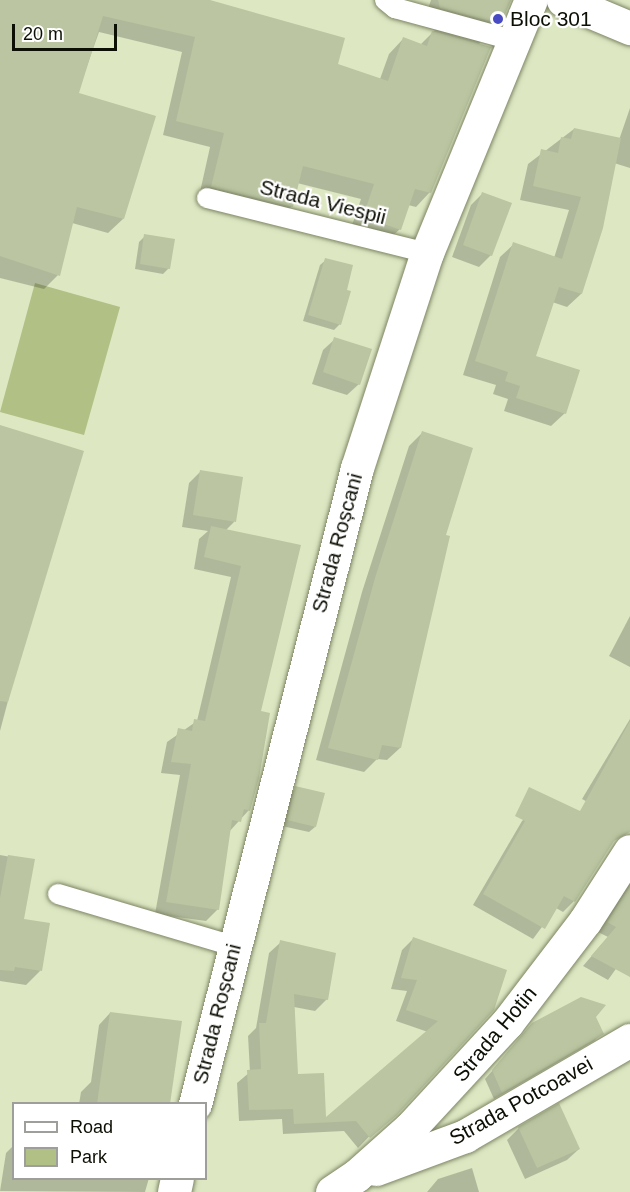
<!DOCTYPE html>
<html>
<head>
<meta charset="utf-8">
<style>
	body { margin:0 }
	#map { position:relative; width:630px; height:1192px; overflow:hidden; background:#dde7c2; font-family:Helvetica,sans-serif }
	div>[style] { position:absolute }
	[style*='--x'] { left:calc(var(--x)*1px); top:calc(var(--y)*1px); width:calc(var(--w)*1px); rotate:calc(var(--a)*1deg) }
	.green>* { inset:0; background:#b1c085 }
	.shadow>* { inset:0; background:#0003 }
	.building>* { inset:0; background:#bbc5a1 }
	.roads { filter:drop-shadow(0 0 2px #7d8564) drop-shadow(0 0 2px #7d8564) }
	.service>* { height:20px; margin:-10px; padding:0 10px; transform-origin:10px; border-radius:10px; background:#fff }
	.minor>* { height:33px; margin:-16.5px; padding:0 16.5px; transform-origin:16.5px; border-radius:16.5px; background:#fff }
	.dots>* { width:16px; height:16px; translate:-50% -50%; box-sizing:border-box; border:3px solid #fff; border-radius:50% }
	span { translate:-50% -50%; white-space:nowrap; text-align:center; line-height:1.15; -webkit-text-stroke:4.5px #fff; paint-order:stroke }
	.poi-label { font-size:21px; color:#0c0f04 }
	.left { translate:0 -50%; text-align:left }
	.street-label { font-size:21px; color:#0c0f04 }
	.legend { position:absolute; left:12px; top:1102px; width:195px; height:78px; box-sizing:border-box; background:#fff; border:2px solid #9e9f9b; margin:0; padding:8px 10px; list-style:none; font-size:18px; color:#0c0f04 }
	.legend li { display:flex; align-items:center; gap:12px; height:30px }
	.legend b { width:30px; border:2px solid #9e9f9b }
	.scale { position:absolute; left:12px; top:24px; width:105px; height:27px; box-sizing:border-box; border:3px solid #0c0f04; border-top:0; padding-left:8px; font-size:18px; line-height:21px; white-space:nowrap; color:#0c0f04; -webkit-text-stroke:4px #fff; paint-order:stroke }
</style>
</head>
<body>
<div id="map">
	<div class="green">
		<div style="clip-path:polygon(35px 283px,120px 307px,84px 435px,0 412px)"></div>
	</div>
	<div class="shadow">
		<div style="clip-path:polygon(0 0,203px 0,344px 39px,336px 65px,380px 79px,389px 54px,403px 39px,420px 45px,435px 30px,422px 26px,431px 0,511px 0,499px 24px,478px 45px,430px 192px,416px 207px,408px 205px,400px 229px,385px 243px,350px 231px,361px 199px,297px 183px,292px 206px,277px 221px,198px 201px,210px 147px,163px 135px,182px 52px,99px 32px,77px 94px,123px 219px,108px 233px,72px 223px,58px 275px,44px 289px,0 278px)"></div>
		<div style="clip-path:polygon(630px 108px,630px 168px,614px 163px,581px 294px,567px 307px,552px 302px,534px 357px,565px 413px,551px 426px,504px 411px,508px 399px,493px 394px,496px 385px,463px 375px,500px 257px,514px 244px,554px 258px,569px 210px,520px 200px,528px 164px,574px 129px,619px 140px)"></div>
		<div style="clip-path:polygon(482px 194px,491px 255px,479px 267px,452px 257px,471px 205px)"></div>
		<div style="clip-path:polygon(145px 236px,169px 268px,163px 274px,135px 269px,139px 242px)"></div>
		<div style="clip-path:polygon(326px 260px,345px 291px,340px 324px,334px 330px,303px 321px,320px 265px)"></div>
		<div style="clip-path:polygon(335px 339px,359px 384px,347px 395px,312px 384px,323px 350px)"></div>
		<div style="clip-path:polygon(0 427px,30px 618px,0 731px)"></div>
		<div style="clip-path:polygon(422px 433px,400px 748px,387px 760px,377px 759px,364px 772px,316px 760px,362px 592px,409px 446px)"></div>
		<div style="clip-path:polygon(201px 471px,242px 478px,234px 522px,225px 531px,300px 546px,260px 712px,249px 810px,228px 833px,218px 909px,206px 921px,155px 914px,180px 775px,161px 773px,167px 742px,197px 721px,231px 577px,194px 569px,199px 539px,208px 531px,182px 527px,189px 483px)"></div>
		<div style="clip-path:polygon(630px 616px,630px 667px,609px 656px)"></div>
		<div style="clip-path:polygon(630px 719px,630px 808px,619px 819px,582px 799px)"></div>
		<div style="clip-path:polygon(296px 788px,315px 827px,309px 832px,282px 826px,290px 794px)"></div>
		<div style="clip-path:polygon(533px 810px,605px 852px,574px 901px,563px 912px,556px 908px,533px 939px,473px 905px,522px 821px)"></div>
		<div style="clip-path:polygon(0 855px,33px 861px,22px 920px,40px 971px,26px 985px,0 981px)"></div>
		<div style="clip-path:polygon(630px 883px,630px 949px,608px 980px,583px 966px,608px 937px,598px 932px)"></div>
		<div style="clip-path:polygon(413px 939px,491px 1010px,358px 1148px,344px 1131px,283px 1134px,282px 1119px,239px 1121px,237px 1083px,250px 1072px,248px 1036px,256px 1028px,269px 953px,281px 942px,327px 999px,315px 1011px,294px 1007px,297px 1076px,325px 1120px,428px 1032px,396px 1021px,407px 991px,391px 989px,402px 950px)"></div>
		<div style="clip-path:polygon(110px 1013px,168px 1104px,79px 1104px,81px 1092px,91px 1082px,99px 1025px)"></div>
		<div style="clip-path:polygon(594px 1016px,602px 1033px,594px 1041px,494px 1099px,485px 1079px,529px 1030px)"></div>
		<div style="clip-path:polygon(519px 1128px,579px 1149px,567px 1160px,525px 1179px,507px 1140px)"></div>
		<div style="clip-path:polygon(14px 1145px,14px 1178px,149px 1178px,145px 1192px,0 1191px,6px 1153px)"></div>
		<div style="clip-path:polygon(472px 1168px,479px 1192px,427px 1192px,438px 1179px)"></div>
	</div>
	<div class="building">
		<div style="clip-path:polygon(0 0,210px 0,345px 38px,338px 64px,388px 81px,403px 37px,427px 46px,432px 31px,491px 47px,431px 193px,415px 189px,401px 230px,363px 217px,374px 184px,303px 166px,293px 207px,211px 187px,224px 133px,176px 121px,195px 37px,103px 16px,79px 93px,156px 116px,124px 219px,77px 207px,60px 276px,0 256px)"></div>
		<div style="clip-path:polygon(438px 0,511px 0,501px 24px,440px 8px)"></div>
		<div style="clip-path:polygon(574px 128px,621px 138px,603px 228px,582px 294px,559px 287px,536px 356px,580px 370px,566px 414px,516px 398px,520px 386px,505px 381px,508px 372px,475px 361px,513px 242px,562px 259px,581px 197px,533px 186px,541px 149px,558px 153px,561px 137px,571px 139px)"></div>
		<div style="clip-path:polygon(482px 192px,512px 203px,492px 256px,463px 245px)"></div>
		<div style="clip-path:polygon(144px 234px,175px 239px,170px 269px,140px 264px)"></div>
		<div style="clip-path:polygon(325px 258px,353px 265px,347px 290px,351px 291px,341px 325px,308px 315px)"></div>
		<div style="clip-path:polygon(334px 337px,372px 349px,360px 385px,323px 372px)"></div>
		<div style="clip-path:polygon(0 425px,84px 451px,8px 702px,0 701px)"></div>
		<div style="clip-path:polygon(422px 431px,473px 448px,446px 535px,450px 536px,401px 748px,382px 745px,378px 760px,328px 748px,375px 578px)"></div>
		<div style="clip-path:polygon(200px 470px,243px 477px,236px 522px,193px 515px)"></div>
		<div style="clip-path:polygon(211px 526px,301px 545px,261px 711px,270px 713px,259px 778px,250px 811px,244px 809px,241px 822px,232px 820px,219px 910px,166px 902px,191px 764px,171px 762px,178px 728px,192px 731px,194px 719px,205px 721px,241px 566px,204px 557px)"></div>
		<div style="clip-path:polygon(630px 721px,630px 832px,614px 841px,575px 902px,564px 896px,545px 929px,483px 894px,525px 821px,515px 816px,529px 787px,580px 811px)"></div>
		<div style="clip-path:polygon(295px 786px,325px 793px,316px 827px,287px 820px)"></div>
		<div style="clip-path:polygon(8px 855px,35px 859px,24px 919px,50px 923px,42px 971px,15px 967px,14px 971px,0 970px,0 898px)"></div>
		<div style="clip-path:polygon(630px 886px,630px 977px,591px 956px,616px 927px,607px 922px)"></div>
		<div style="clip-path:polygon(413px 937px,507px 970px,494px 1010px,397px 1115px,370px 1138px,356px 1121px,294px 1124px,293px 1109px,249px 1110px,247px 1070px,261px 1069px,259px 1023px,266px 1023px,280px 940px,336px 953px,328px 1000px,294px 994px,298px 1074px,324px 1073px,326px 1117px,438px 1021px,406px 1010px,417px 980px,401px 978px)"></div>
		<div style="clip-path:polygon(581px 997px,606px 1005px,596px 1017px,604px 1034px,502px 1093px,492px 1070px,532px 1023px)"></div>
		<div style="clip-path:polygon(110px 1012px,182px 1021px,170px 1104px,97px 1104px)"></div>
		<div style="clip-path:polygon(559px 1103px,580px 1149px,537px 1168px,518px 1127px)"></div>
	</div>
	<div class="roads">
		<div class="service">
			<div style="--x:385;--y:0;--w:13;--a:39"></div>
			<div style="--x:395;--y:8;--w:121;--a:15.3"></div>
			<div style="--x:207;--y:198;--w:227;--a:14"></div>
			<div style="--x:58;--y:894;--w:183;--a:16.5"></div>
		</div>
		<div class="minor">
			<div style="--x:563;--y:0;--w:73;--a:22.7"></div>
			<div style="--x:195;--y:1104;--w:656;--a:-75.71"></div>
			<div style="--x:357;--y:468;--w:226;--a:-72"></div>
			<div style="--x:427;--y:253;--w:274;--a:-67.7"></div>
			<div style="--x:376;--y:1169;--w:95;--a:-20.3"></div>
			<div style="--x:465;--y:1136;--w:191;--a:-30.2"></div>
			<div style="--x:174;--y:1192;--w:14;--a:-78"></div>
			<div style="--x:332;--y:1192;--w:30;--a:-34"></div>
			<div style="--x:357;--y:1175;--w:71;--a:-41.6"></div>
			<div style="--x:410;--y:1128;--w:143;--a:-47.3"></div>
			<div style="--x:507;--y:1023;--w:128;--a:-52.6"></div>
			<div style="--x:585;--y:921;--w:83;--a:-57.3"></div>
		</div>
	</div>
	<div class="dots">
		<div style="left:498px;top:19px;background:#484bc1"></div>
	</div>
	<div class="poi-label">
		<span class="left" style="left:510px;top:19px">Bloc 301</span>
	</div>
	<div class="street-label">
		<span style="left:323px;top:202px;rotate:14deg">Strada Viespii</span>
		<span style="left:337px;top:543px;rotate:-75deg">Strada Roșcani</span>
		<span style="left:217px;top:1014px;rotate:-76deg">Strada Roșcani</span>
		<span style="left:495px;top:1034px;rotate:-50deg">Strada Hotin</span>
		<span style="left:521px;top:1101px;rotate:-29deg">Strada Potcoavei</span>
	</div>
	<ul class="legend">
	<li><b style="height:8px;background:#fff"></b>Road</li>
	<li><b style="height:16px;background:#b1c085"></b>Park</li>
	</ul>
	<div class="scale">20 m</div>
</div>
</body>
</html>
